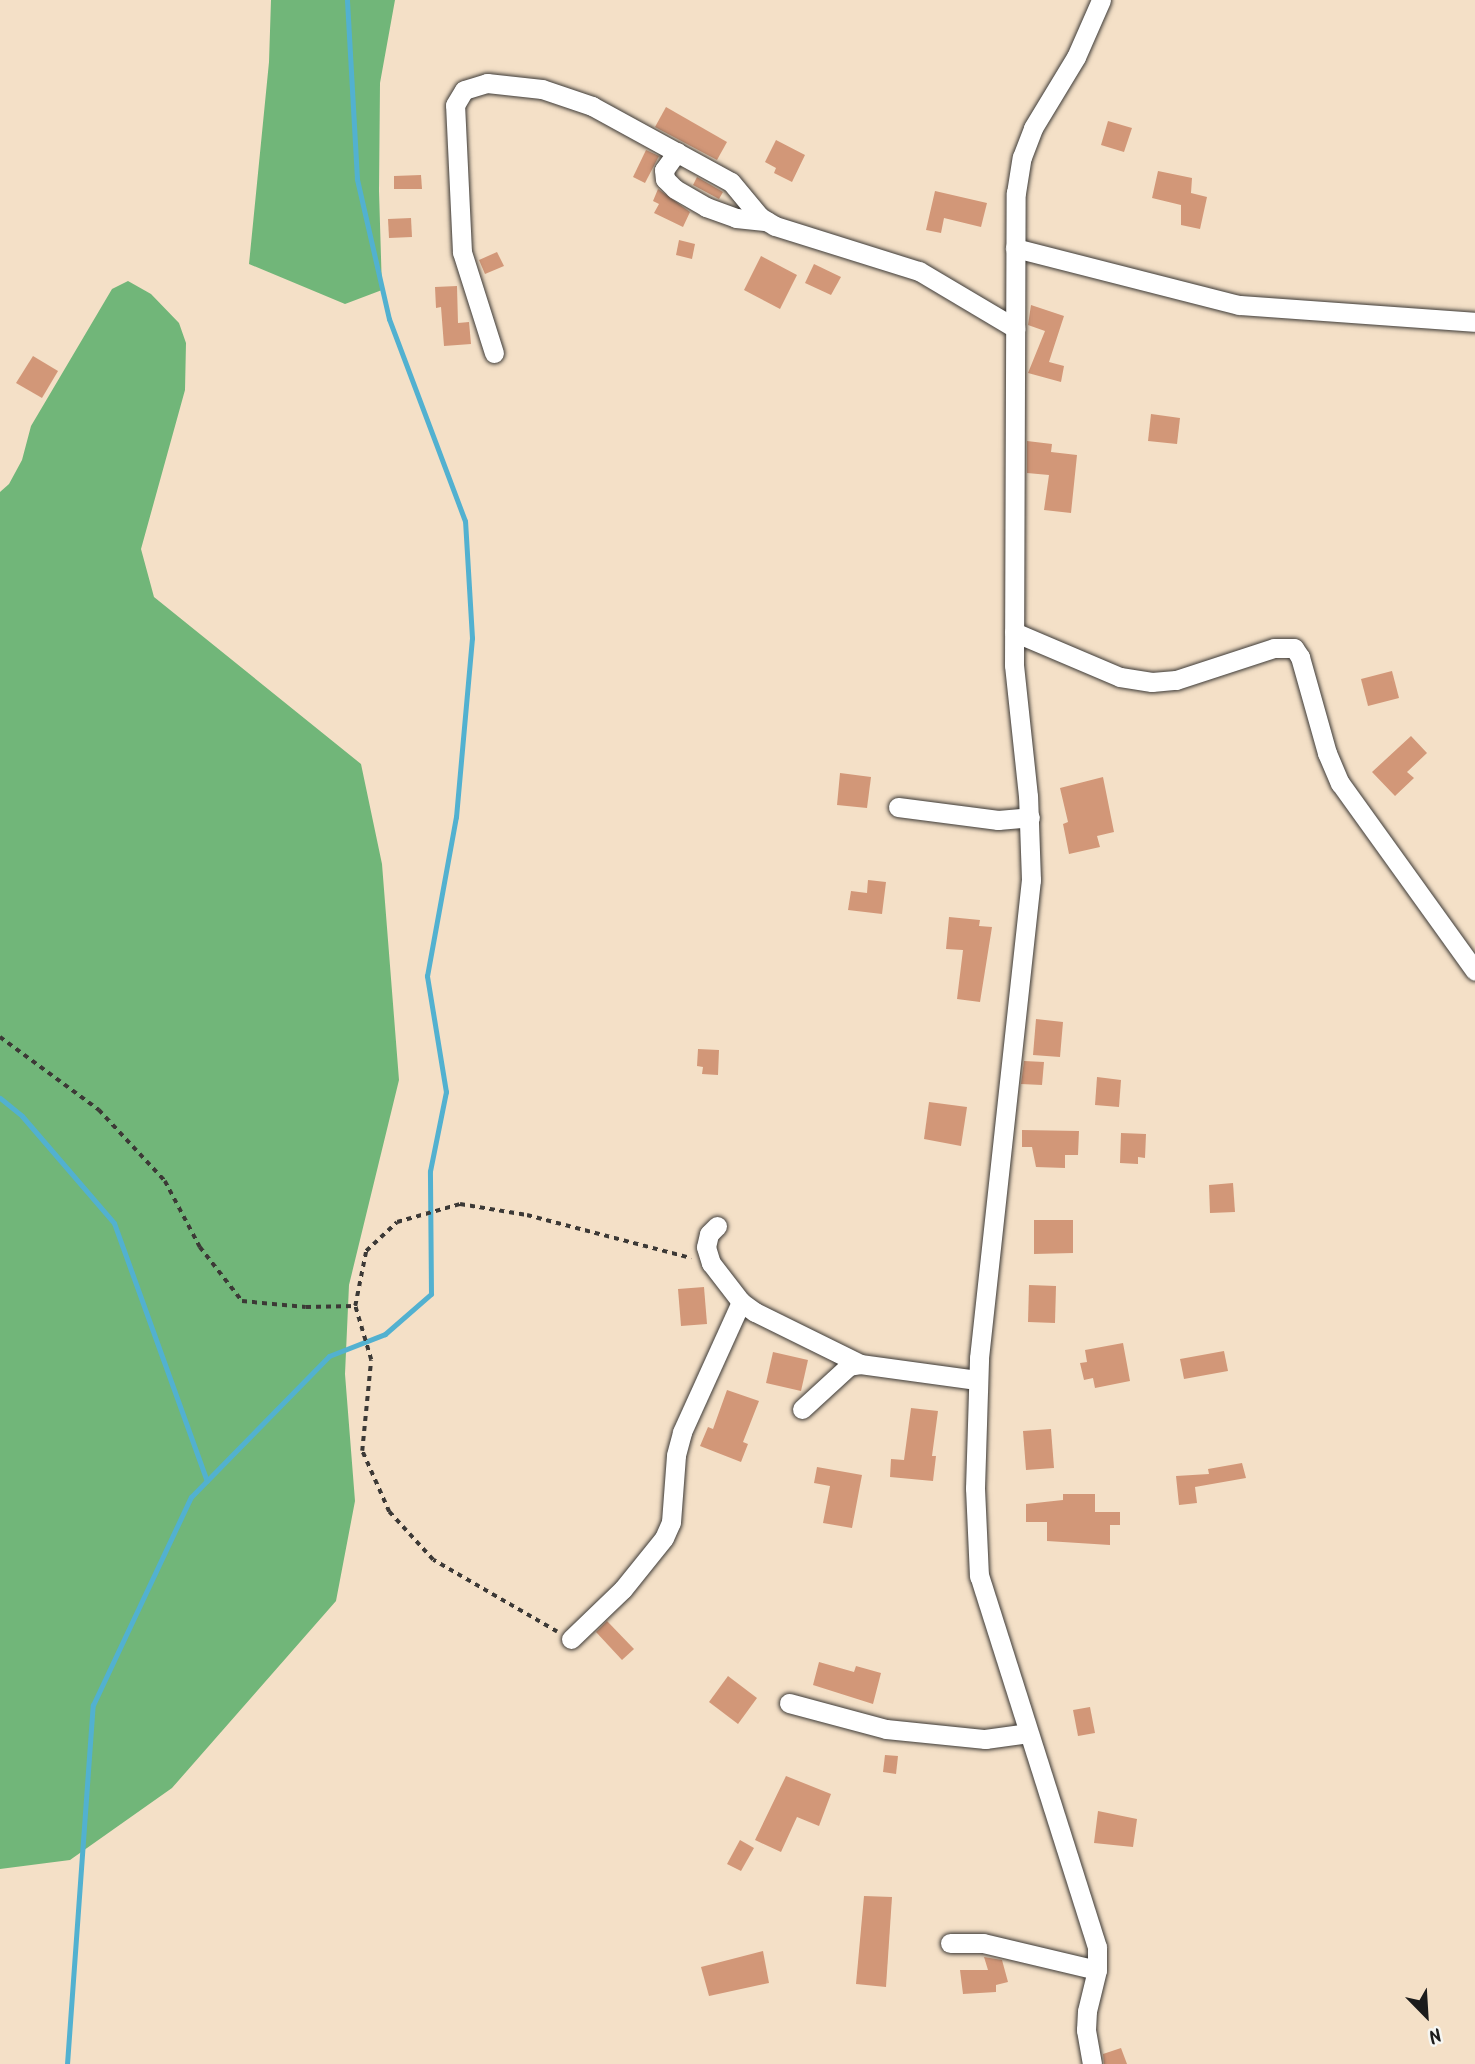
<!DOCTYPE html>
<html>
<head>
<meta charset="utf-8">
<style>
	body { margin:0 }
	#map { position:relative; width:1475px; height:2064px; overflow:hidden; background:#f4e0c7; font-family:Kalam,sans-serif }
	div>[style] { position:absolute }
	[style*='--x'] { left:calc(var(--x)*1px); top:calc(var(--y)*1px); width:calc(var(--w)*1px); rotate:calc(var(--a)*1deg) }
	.forest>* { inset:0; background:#71b679 }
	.stream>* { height:5px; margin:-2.5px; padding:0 2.5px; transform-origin:2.5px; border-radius:2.5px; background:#52b1d0 }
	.building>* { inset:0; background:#d29778 }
	.path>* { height:3.5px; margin-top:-1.75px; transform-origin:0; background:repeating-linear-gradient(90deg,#3c3936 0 5px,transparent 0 10px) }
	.roads { filter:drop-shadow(0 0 2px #3c3936) drop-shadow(0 0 2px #3c3936) }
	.minor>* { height:19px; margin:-9.5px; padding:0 9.5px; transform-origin:9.5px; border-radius:9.5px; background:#fff }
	span { translate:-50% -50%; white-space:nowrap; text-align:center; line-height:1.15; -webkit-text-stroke:5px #f6f6f2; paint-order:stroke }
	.north { position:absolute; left:1391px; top:1980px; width:70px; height:70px; -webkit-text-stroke:5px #f6f6f2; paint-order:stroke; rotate:156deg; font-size:19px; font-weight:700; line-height:28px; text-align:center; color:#1c1c1c }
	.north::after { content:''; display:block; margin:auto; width:24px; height:32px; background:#1c1c1c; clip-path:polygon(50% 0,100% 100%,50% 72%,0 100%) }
</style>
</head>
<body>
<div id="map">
	<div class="forest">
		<div style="clip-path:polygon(271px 0,395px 0,380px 83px,379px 191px,382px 290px,345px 304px,249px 264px,269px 62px)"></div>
		<div style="clip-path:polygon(128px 281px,151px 294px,179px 323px,186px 343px,185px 390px,141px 549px,154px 597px,361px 764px,382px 864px,399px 1080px,349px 1285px,345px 1374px,355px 1501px,336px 1601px,172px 1788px,70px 1860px,0 1869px,0 492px,9px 484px,22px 460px,31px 426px,112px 289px)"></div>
	</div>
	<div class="stream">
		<div style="--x:0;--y:1098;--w:28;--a:39"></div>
		<div style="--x:22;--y:1116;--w:141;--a:49.3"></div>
		<div style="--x:114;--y:1223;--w:274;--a:70.2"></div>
		<div style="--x:67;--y:2064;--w:360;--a:-85.9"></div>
		<div style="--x:93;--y:1705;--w:230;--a:-64.8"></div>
		<div style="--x:191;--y:1497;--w:197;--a:-45.6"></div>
		<div style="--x:329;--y:1356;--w:60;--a:-21.4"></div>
		<div style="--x:385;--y:1334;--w:61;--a:-41"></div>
		<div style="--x:431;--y:1294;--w:123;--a:-90.5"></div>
		<div style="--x:430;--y:1171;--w:81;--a:-78.6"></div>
		<div style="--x:446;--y:1092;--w:118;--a:-99.3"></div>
		<div style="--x:427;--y:976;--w:162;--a:-79.7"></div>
		<div style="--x:456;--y:817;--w:180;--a:-84.9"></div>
		<div style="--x:472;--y:638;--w:117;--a:-93.4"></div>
		<div style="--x:465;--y:521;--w:216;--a:-110.6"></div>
		<div style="--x:389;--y:319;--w:144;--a:-102.9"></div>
		<div style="--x:357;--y:179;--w:179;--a:-93.2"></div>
	</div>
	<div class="building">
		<div style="clip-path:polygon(666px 107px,727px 142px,717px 160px,655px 127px)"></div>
		<div style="clip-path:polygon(1108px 121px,1132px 128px,1124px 152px,1101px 145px)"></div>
		<div style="clip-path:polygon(776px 140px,805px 155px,792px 182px,774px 173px,776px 168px,765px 162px)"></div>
		<div style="clip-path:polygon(646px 150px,659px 156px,645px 183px,633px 177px)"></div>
		<div style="clip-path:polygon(1158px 171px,1192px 178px,1191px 193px,1207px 197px,1200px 229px,1181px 225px,1181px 205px,1152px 198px)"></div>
		<div style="clip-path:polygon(421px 175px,422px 189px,394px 189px,394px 176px)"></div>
		<div style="clip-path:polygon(697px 177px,723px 192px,719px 199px,693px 185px)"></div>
		<div style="clip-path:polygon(658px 189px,690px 212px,683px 227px,654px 213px,659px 204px,653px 201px)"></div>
		<div style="clip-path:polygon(935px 191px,987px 203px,981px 227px,944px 218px,941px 233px,926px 230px)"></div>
		<div style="clip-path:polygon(411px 218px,412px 237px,389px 238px,388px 219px)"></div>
		<div style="clip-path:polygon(679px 240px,695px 244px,692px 259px,676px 255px)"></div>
		<div style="clip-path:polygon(497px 252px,504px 266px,485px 274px,479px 260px)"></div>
		<div style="clip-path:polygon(761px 256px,797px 275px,780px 309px,744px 290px)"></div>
		<div style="clip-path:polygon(814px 264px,841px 277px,831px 295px,805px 283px)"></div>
		<div style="clip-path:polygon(457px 286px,458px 323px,469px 322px,471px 344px,444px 346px,441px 307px,436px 308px,435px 287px)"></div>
		<div style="clip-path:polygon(1031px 305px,1064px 316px,1049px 362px,1064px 366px,1061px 382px,1028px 373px,1045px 331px,1028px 325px)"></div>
		<div style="clip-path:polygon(33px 356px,58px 371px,42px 398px,16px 383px)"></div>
		<div style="clip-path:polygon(1151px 414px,1180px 418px,1177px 444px,1148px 441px)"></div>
		<div style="clip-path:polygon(1027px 441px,1052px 444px,1051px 452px,1077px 455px,1071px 513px,1044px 510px,1049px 475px,1027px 473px)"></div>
		<div style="clip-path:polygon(1392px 671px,1399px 698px,1368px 706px,1361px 679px)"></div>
		<div style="clip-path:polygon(1411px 736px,1427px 753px,1407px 772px,1414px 778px,1395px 796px,1372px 772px)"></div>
		<div style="clip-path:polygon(840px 773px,871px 777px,867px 808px,837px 805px)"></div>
		<div style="clip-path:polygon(1103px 777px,1114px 832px,1097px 836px,1100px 847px,1069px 854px,1063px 824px,1068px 822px,1060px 788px)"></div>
		<div style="clip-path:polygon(868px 880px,886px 882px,882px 914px,848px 910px,851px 891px,867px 893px)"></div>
		<div style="clip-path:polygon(949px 917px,980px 920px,979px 926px,992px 927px,980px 1002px,957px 999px,963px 950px,946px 949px)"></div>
		<div style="clip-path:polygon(1036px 1019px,1063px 1022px,1060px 1057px,1033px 1055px)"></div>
		<div style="clip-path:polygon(698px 1049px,719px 1050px,718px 1075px,702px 1074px,703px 1067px,697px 1066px)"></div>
		<div style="clip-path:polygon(1024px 1061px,1044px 1062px,1042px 1085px,1021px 1084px)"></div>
		<div style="clip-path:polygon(1097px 1077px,1121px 1080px,1119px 1107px,1095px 1105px)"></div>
		<div style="clip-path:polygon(929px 1102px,967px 1107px,961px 1146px,924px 1139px)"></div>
		<div style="clip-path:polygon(1022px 1130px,1079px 1131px,1078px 1155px,1065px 1155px,1065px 1168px,1036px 1167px,1032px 1147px,1022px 1147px)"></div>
		<div style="clip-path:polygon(1121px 1133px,1146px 1134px,1145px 1158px,1138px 1157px,1138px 1164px,1120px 1163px)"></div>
		<div style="clip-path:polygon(1233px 1183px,1235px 1212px,1210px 1213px,1209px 1185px)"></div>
		<div style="clip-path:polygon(1034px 1220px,1073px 1220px,1073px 1253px,1034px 1254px)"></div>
		<div style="clip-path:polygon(1029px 1285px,1056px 1286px,1055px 1323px,1028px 1322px)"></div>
		<div style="clip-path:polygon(704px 1287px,707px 1324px,681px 1326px,678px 1289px)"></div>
		<div style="clip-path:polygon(1123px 1343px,1130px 1381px,1095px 1388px,1093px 1378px,1084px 1380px,1080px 1363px,1087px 1362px,1085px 1350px)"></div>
		<div style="clip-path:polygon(1224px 1351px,1228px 1371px,1184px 1379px,1180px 1359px)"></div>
		<div style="clip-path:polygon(773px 1352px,808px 1360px,801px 1391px,766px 1383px)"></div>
		<div style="clip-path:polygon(727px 1390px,759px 1401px,743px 1442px,748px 1444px,741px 1462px,700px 1446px,708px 1427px,713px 1429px)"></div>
		<div style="clip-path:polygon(911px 1408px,938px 1411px,932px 1456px,936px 1456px,933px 1481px,890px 1477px,891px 1459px,904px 1460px)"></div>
		<div style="clip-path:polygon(1051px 1429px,1054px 1468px,1026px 1470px,1023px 1431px)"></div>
		<div style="clip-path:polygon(1242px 1463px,1246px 1478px,1195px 1487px,1197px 1503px,1179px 1505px,1176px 1476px,1209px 1474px,1208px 1469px)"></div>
		<div style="clip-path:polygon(817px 1467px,862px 1475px,852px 1528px,823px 1523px,830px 1486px,814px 1483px)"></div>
		<div style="clip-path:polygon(1063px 1494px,1095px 1494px,1095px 1512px,1120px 1512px,1120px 1525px,1110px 1525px,1110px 1545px,1047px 1541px,1047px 1522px,1026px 1522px,1026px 1504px,1063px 1500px)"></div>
		<div style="clip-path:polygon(607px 1621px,634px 1649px,622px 1660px,596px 1632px)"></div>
		<div style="clip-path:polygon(819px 1662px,854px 1672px,856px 1666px,881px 1673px,873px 1704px,813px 1685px)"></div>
		<div style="clip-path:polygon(728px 1676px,757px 1698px,738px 1724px,709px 1702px)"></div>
		<div style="clip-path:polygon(1090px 1707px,1095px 1733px,1078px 1736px,1073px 1710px)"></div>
		<div style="clip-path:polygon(885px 1755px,898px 1756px,896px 1774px,883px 1772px)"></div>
		<div style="clip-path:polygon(786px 1776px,831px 1794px,819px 1826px,797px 1817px,781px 1852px,755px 1840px)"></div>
		<div style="clip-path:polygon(1098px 1811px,1137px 1819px,1133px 1847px,1094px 1843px)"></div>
		<div style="clip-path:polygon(740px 1840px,754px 1848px,741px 1871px,727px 1864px)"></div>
		<div style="clip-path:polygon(864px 1896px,892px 1897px,886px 1987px,856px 1984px)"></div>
		<div style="clip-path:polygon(763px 1951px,769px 1983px,709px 1996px,701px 1967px)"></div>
		<div style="clip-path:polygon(984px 1957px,1002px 1960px,1008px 1982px,996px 1985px,996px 1992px,963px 1994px,960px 1970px,988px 1970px)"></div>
		<div style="clip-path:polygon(1121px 2048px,1127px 2064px,1104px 2064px,1103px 2054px)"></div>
	</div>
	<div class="path">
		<div style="--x:0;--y:1037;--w:123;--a:36.4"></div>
		<div style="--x:99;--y:1110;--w:97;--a:47.1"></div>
		<div style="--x:165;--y:1181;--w:75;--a:62.1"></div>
		<div style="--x:200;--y:1247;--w:68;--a:52.1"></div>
		<div style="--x:242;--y:1301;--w:64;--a:5.4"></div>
		<div style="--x:306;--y:1307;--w:49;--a:-1.2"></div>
		<div style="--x:557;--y:1632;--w:143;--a:-149.9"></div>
		<div style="--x:433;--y:1560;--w:65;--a:-132.5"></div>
		<div style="--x:389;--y:1512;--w:67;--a:-113.9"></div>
		<div style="--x:362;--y:1451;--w:91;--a:-84.4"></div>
		<div style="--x:371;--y:1360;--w:56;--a:-106.5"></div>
		<div style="--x:355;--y:1306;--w:56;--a:-78.7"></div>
		<div style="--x:366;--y:1251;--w:42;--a:-43.1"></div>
		<div style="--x:397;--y:1222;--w:66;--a:-15.9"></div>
		<div style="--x:460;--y:1204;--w:68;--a:9.3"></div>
		<div style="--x:527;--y:1215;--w:170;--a:14.7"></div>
	</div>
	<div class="roads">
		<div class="minor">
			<div style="--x:677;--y:152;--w:22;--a:126"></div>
			<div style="--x:664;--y:170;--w:9;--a:84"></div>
			<div style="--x:665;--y:179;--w:14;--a:45"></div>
			<div style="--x:675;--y:189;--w:36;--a:30"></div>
			<div style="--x:706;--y:207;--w:32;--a:20"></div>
			<div style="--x:736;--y:218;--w:31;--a:6"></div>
			<div style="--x:1015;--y:248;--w:231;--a:14.3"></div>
			<div style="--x:1239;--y:305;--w:236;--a:4.1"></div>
			<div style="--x:494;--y:353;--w:106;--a:-107.6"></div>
			<div style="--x:462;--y:252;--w:147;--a:-92.7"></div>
			<div style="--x:455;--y:105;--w:17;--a:-59"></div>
			<div style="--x:464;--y:90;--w:24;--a:-17"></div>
			<div style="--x:487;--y:83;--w:55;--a:6.2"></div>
			<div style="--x:542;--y:89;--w:53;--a:18.8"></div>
			<div style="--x:592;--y:106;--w:158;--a:28.7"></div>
			<div style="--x:731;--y:182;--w:45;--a:50.4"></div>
			<div style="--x:760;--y:217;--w:17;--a:31"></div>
			<div style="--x:775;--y:226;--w:151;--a:17.4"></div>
			<div style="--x:919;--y:271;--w:112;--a:30.7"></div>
			<div style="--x:1014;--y:632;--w:115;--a:23"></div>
			<div style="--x:1120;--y:677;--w:32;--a:9"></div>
			<div style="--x:1152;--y:682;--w:24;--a:-5"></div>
			<div style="--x:1176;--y:680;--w:103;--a:-18.1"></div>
			<div style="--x:1274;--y:648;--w:20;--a:0"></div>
			<div style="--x:1294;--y:648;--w:11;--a:56"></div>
			<div style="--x:1300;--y:657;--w:100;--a:74.3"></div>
			<div style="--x:1327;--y:753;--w:33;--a:67"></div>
			<div style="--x:1340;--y:783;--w:231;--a:54.3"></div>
			<div style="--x:898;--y:807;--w:101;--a:7.4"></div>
			<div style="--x:998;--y:820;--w:32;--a:-5"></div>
			<div style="--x:717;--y:1226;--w:11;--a:135"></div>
			<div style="--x:709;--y:1234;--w:13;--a:103"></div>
			<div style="--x:706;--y:1247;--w:17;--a:73"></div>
			<div style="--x:711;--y:1263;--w:49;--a:52.4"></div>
			<div style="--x:741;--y:1302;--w:17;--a:36"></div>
			<div style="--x:755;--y:1312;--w:117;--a:26.3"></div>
			<div style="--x:802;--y:1409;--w:64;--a:-42.5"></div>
			<div style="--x:849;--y:1366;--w:11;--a:-10"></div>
			<div style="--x:860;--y:1364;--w:118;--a:7.8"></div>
			<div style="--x:571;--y:1639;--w:72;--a:-43.9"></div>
			<div style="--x:623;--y:1589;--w:65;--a:-51.2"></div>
			<div style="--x:664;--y:1538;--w:17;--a:-66"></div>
			<div style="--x:671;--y:1522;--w:67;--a:-85.7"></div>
			<div style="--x:676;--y:1455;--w:24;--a:-75"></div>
			<div style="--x:682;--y:1432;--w:143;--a:-65.6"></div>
			<div style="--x:789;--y:1703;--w:100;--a:15"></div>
			<div style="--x:886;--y:1729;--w:100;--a:5.8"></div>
			<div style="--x:985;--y:1739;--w:44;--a:-7.8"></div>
			<div style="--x:950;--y:1943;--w:33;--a:0"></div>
			<div style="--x:983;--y:1943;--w:117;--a:13.3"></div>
			<div style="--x:1092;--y:2064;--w:35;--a:-100"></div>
			<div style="--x:1086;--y:2030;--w:19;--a:-87"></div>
			<div style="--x:1087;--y:2011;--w:42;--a:-76.3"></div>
			<div style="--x:1097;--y:1970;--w:23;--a:-90"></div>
			<div style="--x:1097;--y:1947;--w:389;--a:-107.6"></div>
			<div style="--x:979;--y:1576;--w:88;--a:-92.6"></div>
			<div style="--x:975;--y:1488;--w:130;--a:-88.2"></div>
			<div style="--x:979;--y:1358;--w:481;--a:-83.8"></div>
			<div style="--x:1031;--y:880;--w:84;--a:-92"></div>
			<div style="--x:1028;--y:796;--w:132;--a:-96.1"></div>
			<div style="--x:1014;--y:665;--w:472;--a:-89.8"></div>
			<div style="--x:1016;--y:193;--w:36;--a:-81"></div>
			<div style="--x:1022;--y:157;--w:31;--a:-69"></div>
			<div style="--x:1033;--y:128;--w:83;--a:-58.8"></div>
			<div style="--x:1076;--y:57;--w:62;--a:-66.3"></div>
		</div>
	</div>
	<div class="north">N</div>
</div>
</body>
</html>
